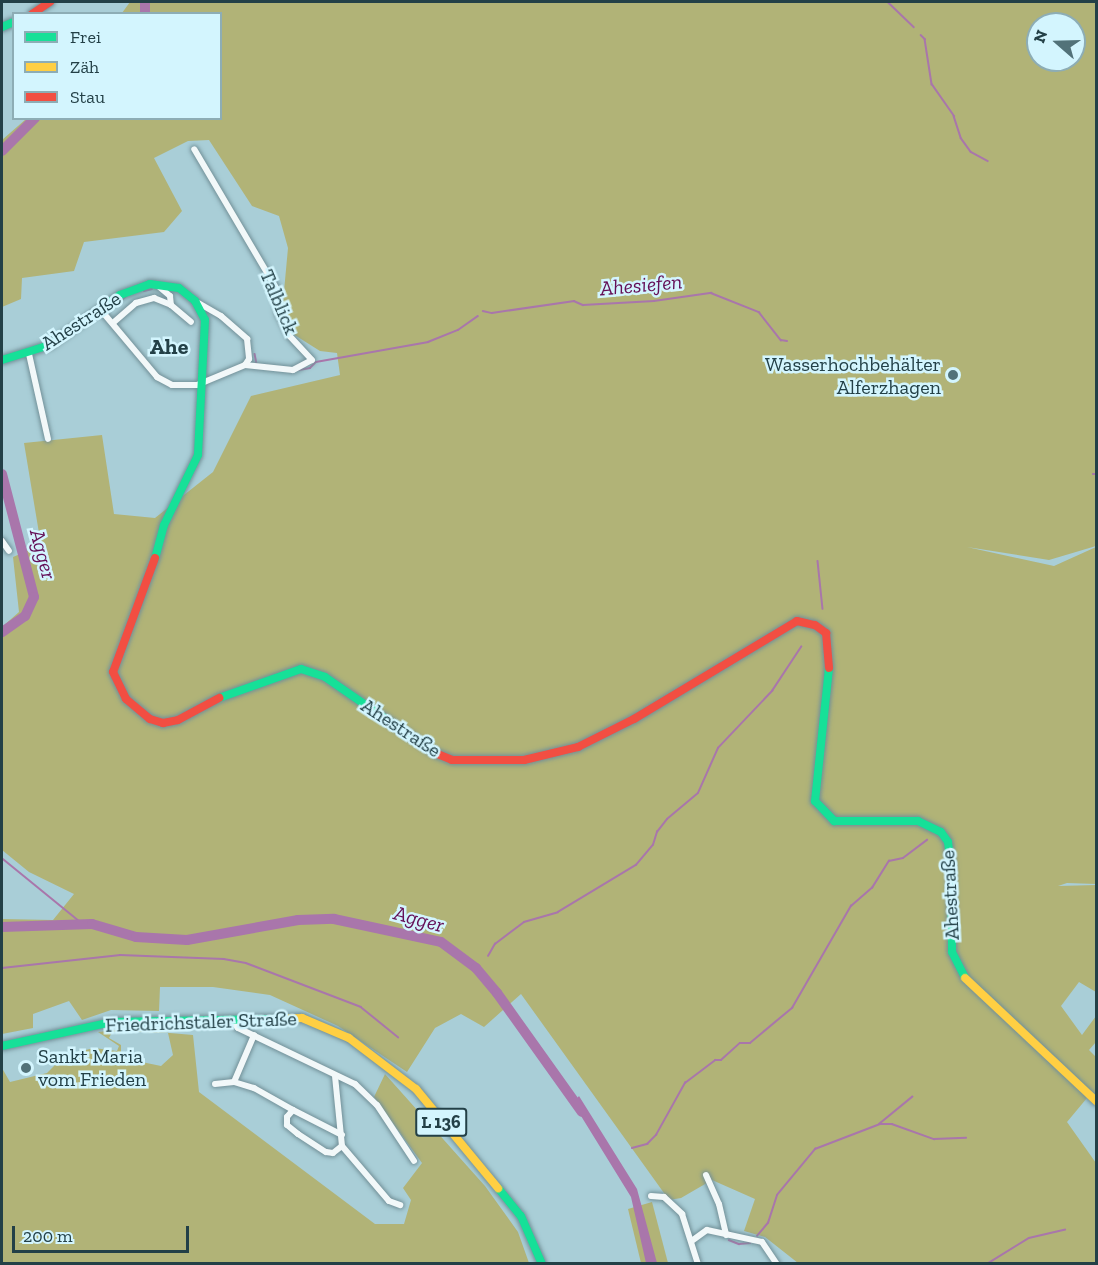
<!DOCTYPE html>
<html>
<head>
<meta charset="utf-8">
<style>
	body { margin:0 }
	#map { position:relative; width:1098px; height:1265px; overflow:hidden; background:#a9ced7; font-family:"Zilla Slab",serif }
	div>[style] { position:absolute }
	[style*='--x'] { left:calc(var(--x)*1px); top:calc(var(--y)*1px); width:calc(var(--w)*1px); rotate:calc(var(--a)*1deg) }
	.green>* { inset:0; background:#b1b377 }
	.water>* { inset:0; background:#a976ab }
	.stream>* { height:1.5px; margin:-0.75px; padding:0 0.75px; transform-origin:0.75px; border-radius:0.75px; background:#a976ab }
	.river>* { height:10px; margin:-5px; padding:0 5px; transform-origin:5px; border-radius:5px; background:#a976ab }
	.roads { filter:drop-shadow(0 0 2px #729098) drop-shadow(0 0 2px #729098) }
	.street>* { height:6px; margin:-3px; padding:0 3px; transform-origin:3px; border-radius:3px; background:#f2f8f9 }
	.fast>* { height:8px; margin:-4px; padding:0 4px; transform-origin:4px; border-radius:4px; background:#16e098 }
	.slow>* { height:8px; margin:-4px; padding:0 4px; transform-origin:4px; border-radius:4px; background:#ffcf43 }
	.jam>* { height:8px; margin:-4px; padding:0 4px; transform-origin:4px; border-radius:4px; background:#f24e42 }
	.dots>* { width:16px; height:16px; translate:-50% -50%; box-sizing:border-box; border:3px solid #d3f5fe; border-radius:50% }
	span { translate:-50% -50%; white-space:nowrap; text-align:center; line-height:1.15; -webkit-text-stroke:5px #d3f5fe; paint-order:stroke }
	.shield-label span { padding:2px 4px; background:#d3f5fe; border:2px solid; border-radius:4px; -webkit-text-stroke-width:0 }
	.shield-label { font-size:18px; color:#234047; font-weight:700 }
	.street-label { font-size:20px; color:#234047 }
	.poi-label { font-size:20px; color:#234047 }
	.right { translate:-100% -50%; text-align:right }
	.left { translate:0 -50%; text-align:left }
	.water-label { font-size:21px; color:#640f57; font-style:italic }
	.quarter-label { font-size:22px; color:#234047; font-weight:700 }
	.frame { position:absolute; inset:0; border:3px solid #234047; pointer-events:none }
	.legend { position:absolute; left:12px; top:12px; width:210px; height:108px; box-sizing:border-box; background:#d3f5fe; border:2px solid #8dadb5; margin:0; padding:8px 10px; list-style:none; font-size:18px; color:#234047 }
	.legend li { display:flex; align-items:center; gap:12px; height:30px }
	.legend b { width:30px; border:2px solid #8dadb5 }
	.north { position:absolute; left:1026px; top:12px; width:60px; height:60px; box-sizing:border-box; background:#d3f5fe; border:2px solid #8dadb5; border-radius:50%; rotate:290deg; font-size:16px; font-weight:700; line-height:24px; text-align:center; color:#234047 }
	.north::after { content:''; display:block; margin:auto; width:21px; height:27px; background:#527279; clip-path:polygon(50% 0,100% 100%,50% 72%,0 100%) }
	.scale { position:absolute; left:12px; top:1226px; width:177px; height:27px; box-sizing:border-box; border:3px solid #234047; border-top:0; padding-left:8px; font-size:18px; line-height:21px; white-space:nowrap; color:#234047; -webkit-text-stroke:4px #d3f5fe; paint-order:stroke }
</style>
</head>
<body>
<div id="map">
	<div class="green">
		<div style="clip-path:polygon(evenodd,130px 2px,1096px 2px,1096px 546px,1049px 560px,967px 547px,1054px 566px,1096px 547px,1096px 884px,1067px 883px,1058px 886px,1096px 885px,1096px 992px,1079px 982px,1061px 1006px,1082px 1035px,1096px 1016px,1096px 1042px,1089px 1050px,1096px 1057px,1096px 1096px,1087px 1098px,1067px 1122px,1096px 1163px,1096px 1263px,798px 1263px,765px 1237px,744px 1231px,755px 1199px,712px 1180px,681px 1198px,669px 1200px,521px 994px,484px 1027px,461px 1014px,435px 1028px,407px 1072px,338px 1026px,270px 995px,213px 987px,160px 987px,159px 1011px,111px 1010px,82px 1020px,69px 1001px,33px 1014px,33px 1028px,2px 1034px,2px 919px,53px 920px,74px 894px,29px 872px,2px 850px,2px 627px,19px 612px,13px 557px,41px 545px,24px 443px,102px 435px,114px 514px,155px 518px,213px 472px,251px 396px,340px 375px,337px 353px,320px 351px,293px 334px,283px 302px,288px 248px,279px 216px,252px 206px,209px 140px,188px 141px,154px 158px,182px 211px,164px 232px,84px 242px,74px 271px,22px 278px,21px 299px,2px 307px,2px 140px,26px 119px,220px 118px,220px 14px,122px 13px,130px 2px,1038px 24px,1074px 24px,1074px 60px,1038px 60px,1038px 24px)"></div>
		<div style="clip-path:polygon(evenodd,123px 1029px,193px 1035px,199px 1092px,375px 1224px,404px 1224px,411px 1200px,403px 1188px,422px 1163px,374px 1097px,385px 1074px,485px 1186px,518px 1232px,529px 1263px,2px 1263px,2px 1068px,10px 1082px,47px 1073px,65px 1055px,94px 1048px,117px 1051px,119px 1046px,98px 1032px,123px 1029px,122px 1031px,168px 1033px,173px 1055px,161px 1066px,137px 1061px,121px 1053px,121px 1045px,109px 1038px,112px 1032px,122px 1031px)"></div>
		<div style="clip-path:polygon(652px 1202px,668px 1263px,641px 1263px,628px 1209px)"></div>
	</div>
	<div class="water">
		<div style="clip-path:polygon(579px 1096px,637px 1189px,657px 1263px,646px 1263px,631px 1197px,573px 1103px)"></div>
	</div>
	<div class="stream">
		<div style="--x:888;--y:2;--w:36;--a:44"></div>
		<div style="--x:921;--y:35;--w:6;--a:45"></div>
		<div style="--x:925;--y:39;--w:46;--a:81.2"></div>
		<div style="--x:932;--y:84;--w:39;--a:55"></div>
		<div style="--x:954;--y:116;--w:23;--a:72"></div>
		<div style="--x:961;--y:138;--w:17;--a:54"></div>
		<div style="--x:971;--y:152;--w:19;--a:28"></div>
		<div style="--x:144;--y:291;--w:8;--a:-14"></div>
		<div style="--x:108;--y:311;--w:22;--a:-39"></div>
		<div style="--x:483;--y:311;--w:9;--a:13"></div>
		<div style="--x:492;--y:313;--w:83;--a:-8.3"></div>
		<div style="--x:574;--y:301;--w:10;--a:24"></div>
		<div style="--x:583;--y:305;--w:71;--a:-3.2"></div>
		<div style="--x:654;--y:301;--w:58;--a:-8"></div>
		<div style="--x:711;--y:293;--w:52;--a:21.6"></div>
		<div style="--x:759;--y:312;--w:36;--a:52"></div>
		<div style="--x:781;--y:340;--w:6;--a:9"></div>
		<div style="--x:255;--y:354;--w:10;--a:79"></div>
		<div style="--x:299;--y:370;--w:11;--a:-10"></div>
		<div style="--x:310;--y:368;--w:8;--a:-45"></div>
		<div style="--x:316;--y:362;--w:114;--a:-10.1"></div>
		<div style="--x:428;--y:342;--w:32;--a:-22"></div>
		<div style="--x:458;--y:330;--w:24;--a:-35"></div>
		<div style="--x:1093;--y:474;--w:3;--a:0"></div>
		<div style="--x:818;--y:561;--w:48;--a:84.1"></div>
		<div style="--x:2;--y:858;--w:104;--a:39.2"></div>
		<div style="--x:488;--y:956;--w:14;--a:-60"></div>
		<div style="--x:495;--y:944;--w:36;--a:-37"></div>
		<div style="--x:524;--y:922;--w:35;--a:-16"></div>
		<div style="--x:558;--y:912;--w:91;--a:-31.1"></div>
		<div style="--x:636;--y:865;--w:26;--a:-50"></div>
		<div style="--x:653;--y:845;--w:14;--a:-73"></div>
		<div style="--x:657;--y:832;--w:16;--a:-52"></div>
		<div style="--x:667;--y:819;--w:40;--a:-40"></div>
		<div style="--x:698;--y:793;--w:49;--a:-66"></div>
		<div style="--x:718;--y:748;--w:79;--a:-46.5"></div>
		<div style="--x:772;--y:691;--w:53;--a:-56.6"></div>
		<div style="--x:2;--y:968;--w:119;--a:-6.3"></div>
		<div style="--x:120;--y:955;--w:104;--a:2.2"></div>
		<div style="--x:224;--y:959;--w:22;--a:10"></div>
		<div style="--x:246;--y:963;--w:123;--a:20.9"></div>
		<div style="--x:361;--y:1007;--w:48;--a:39"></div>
		<div style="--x:879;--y:1124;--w:43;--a:-39.3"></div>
		<div style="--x:632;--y:1148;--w:16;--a:-15"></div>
		<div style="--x:647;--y:1144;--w:13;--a:-45"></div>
		<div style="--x:656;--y:1135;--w:60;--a:-60.9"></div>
		<div style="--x:685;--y:1083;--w:38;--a:-37"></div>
		<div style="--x:715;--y:1060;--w:6;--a:0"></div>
		<div style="--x:721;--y:1060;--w:25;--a:-42"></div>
		<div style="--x:740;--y:1043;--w:10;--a:0"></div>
		<div style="--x:750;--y:1043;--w:55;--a:-39.8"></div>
		<div style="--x:792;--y:1008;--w:118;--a:-60"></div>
		<div style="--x:851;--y:906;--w:28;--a:-41"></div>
		<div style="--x:872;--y:888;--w:32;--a:-58"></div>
		<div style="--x:889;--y:861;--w:14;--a:-12"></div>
		<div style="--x:903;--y:858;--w:30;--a:-37"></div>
		<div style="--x:757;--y:1236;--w:17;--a:-50"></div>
		<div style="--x:768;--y:1223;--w:29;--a:-72"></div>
		<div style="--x:777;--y:1195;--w:60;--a:-50.4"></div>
		<div style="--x:815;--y:1149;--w:70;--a:-21"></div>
		<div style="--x:880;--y:1124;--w:12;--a:0"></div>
		<div style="--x:892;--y:1124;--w:45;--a:19.7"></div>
		<div style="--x:934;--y:1139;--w:32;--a:-2"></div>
		<div style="--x:729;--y:1240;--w:11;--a:22"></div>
		<div style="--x:739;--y:1244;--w:11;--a:-5"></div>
		<div style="--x:987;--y:1264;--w:49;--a:-31.8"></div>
		<div style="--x:1029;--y:1238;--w:37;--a:-13"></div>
	</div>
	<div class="river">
		<div style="--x:145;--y:14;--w:12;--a:-90"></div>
		<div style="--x:2;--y:151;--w:47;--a:-45"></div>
		<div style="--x:2;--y:474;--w:127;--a:75.4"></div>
		<div style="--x:34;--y:597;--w:21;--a:115"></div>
		<div style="--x:25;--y:616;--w:28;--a:145"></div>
		<div style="--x:2;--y:927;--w:90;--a:-1.9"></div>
		<div style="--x:92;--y:924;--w:46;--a:16.5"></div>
		<div style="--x:136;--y:937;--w:51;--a:3.4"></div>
		<div style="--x:187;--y:940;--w:113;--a:-10.2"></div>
		<div style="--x:298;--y:920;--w:36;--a:-2"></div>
		<div style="--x:334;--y:919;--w:109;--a:12.1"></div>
		<div style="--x:441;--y:942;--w:44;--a:36.6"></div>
		<div style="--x:476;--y:968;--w:33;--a:50"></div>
		<div style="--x:497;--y:993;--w:146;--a:54.5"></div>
	</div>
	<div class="roads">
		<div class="street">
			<div style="--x:157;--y:285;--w:17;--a:40"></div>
			<div style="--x:170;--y:296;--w:9;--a:84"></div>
			<div style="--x:195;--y:301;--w:30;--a:30"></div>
			<div style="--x:221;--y:316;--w:35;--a:41"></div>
			<div style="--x:247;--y:339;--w:20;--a:84"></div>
			<div style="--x:249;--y:359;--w:7;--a:124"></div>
			<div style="--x:100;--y:309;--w:89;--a:50"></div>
			<div style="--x:157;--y:377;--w:17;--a:28"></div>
			<div style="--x:172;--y:385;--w:25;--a:0"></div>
			<div style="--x:197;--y:385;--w:52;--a:-22.6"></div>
			<div style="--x:245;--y:365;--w:48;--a:5.9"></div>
			<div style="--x:293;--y:370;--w:21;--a:-28"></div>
			<div style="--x:312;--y:360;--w:33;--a:-133"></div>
			<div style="--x:290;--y:336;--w:25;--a:-117"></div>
			<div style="--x:279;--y:314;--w:26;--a:-97"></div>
			<div style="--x:276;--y:288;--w:161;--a:-120.5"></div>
			<div style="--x:114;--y:322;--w:29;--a:-41"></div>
			<div style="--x:136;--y:303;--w:19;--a:-16"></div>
			<div style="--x:154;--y:298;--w:18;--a:22"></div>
			<div style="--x:171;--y:305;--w:26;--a:40"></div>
			<div style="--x:29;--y:354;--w:87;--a:77.4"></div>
			<div style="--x:2;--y:541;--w:12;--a:55"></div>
			<div style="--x:230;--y:1019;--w:12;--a:48"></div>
			<div style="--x:238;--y:1028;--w:130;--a:25.6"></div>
			<div style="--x:355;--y:1084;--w:30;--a:44"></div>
			<div style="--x:377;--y:1105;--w:67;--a:56.5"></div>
			<div style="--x:335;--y:1076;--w:70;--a:84.3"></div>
			<div style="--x:342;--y:1146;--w:72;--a:49.5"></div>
			<div style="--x:389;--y:1201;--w:12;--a:20"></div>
			<div style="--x:234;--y:1082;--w:51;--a:-66.9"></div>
			<div style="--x:215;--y:1084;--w:19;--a:-6"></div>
			<div style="--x:234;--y:1082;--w:21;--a:17"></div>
			<div style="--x:254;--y:1088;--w:45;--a:29.4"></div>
			<div style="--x:293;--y:1110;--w:9;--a:131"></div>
			<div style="--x:287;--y:1117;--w:8;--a:90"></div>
			<div style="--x:287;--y:1125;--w:14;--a:39"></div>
			<div style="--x:298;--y:1134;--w:33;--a:33"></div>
			<div style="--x:326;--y:1152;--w:7;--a:8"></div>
			<div style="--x:333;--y:1153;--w:11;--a:-38"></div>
			<div style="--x:293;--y:1110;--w:55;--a:27"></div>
			<div style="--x:706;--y:1175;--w:32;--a:66"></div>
			<div style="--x:719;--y:1204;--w:32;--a:77"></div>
			<div style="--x:651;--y:1196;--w:13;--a:4"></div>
			<div style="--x:664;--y:1197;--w:25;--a:43"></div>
			<div style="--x:682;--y:1214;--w:52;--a:72.3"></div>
			<div style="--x:693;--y:1240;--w:17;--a:-36"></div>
			<div style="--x:707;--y:1230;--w:56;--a:12.3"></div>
			<div style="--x:762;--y:1242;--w:27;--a:56"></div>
		</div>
		<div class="fast">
			<div style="--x:2;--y:27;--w:13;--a:-23"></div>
			<div style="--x:2;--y:360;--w:50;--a:-17.4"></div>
			<div style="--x:50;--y:345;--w:86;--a:-35.5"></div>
			<div style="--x:120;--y:295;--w:32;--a:-20"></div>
			<div style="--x:150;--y:284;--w:29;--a:8"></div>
			<div style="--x:179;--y:288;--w:21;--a:39"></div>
			<div style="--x:195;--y:301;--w:21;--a:62"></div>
			<div style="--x:205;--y:320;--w:135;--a:93"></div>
			<div style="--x:198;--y:455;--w:78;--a:115.9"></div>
			<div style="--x:164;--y:525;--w:34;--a:105"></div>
			<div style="--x:829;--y:668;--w:134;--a:96"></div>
			<div style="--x:815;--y:801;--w:28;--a:46"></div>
			<div style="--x:834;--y:821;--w:84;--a:0"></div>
			<div style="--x:918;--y:821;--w:25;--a:26"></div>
			<div style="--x:941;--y:832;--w:12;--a:55"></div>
			<div style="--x:948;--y:842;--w:23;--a:83"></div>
			<div style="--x:951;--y:865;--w:87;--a:89.3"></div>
			<div style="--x:952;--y:952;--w:29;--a:63"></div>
			<div style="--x:219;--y:698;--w:87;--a:-19.5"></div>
			<div style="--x:301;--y:669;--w:25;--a:18"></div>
			<div style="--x:325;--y:677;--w:134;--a:34.6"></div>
			<div style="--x:2;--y:1046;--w:113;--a:-12.3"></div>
			<div style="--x:112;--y:1022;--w:161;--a:-1.1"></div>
			<div style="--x:498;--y:1188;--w:36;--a:51"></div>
			<div style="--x:521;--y:1216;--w:52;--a:66.4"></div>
		</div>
		<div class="slow">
			<div style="--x:965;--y:978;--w:180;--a:43.2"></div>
			<div style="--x:273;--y:1019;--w:29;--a:-2"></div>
			<div style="--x:302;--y:1018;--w:51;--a:23.1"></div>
			<div style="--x:349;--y:1038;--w:84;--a:37.3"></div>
			<div style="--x:416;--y:1089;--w:129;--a:50.4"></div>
		</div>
		<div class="jam">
			<div style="--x:32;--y:14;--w:22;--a:-34"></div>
			<div style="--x:155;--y:558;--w:121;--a:110.2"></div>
			<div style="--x:113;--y:672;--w:30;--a:64"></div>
			<div style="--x:126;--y:699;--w:31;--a:40"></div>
			<div style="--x:150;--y:719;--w:14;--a:17"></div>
			<div style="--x:163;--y:723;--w:15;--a:-11"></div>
			<div style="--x:178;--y:720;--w:47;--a:-28.2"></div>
			<div style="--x:435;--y:753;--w:18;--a:22"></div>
			<div style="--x:452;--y:760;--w:72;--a:0"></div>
			<div style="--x:524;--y:760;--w:56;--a:-13.5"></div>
			<div style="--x:578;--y:747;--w:63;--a:-26.6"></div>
			<div style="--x:634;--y:719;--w:190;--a:-31"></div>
			<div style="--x:797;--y:621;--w:18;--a:13"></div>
			<div style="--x:815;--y:625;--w:14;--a:36"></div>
			<div style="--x:826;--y:633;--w:35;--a:85"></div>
		</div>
	</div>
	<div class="dots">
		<div style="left:953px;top:375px;background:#527279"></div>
		<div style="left:26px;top:1068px;background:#527279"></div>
	</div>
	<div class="shield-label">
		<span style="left:441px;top:1122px">L 136</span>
	</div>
	<div class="street-label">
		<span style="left:279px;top:302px;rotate:67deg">Talblick</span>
		<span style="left:81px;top:321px;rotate:-33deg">Ahestraße</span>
		<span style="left:401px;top:728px;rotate:33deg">Ahestraße</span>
		<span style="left:950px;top:895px;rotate:-93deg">Ahestraße</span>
		<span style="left:201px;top:1022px;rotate:-2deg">Friedrichstaler Straße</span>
	</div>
	<div class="poi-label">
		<span class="right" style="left:941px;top:376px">Wasserhochbehälter<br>Alferzhagen</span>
		<span class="left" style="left:38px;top:1068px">Sankt Maria<br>vom Frieden</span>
	</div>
	<div class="water-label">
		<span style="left:641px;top:285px;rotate:-5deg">Ahesiefen</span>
		<span style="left:43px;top:554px;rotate:75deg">Agger</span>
		<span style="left:419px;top:919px;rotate:15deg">Agger</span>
	</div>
	<div class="quarter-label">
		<span style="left:169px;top:347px">Ahe</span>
	</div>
	<div class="frame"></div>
	<ul class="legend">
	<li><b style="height:8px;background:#16e098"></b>Frei</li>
	<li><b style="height:8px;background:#ffcf43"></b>Zäh</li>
	<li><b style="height:8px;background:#f24e42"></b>Stau</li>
	</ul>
	<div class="north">N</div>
	<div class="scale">200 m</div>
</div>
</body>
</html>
